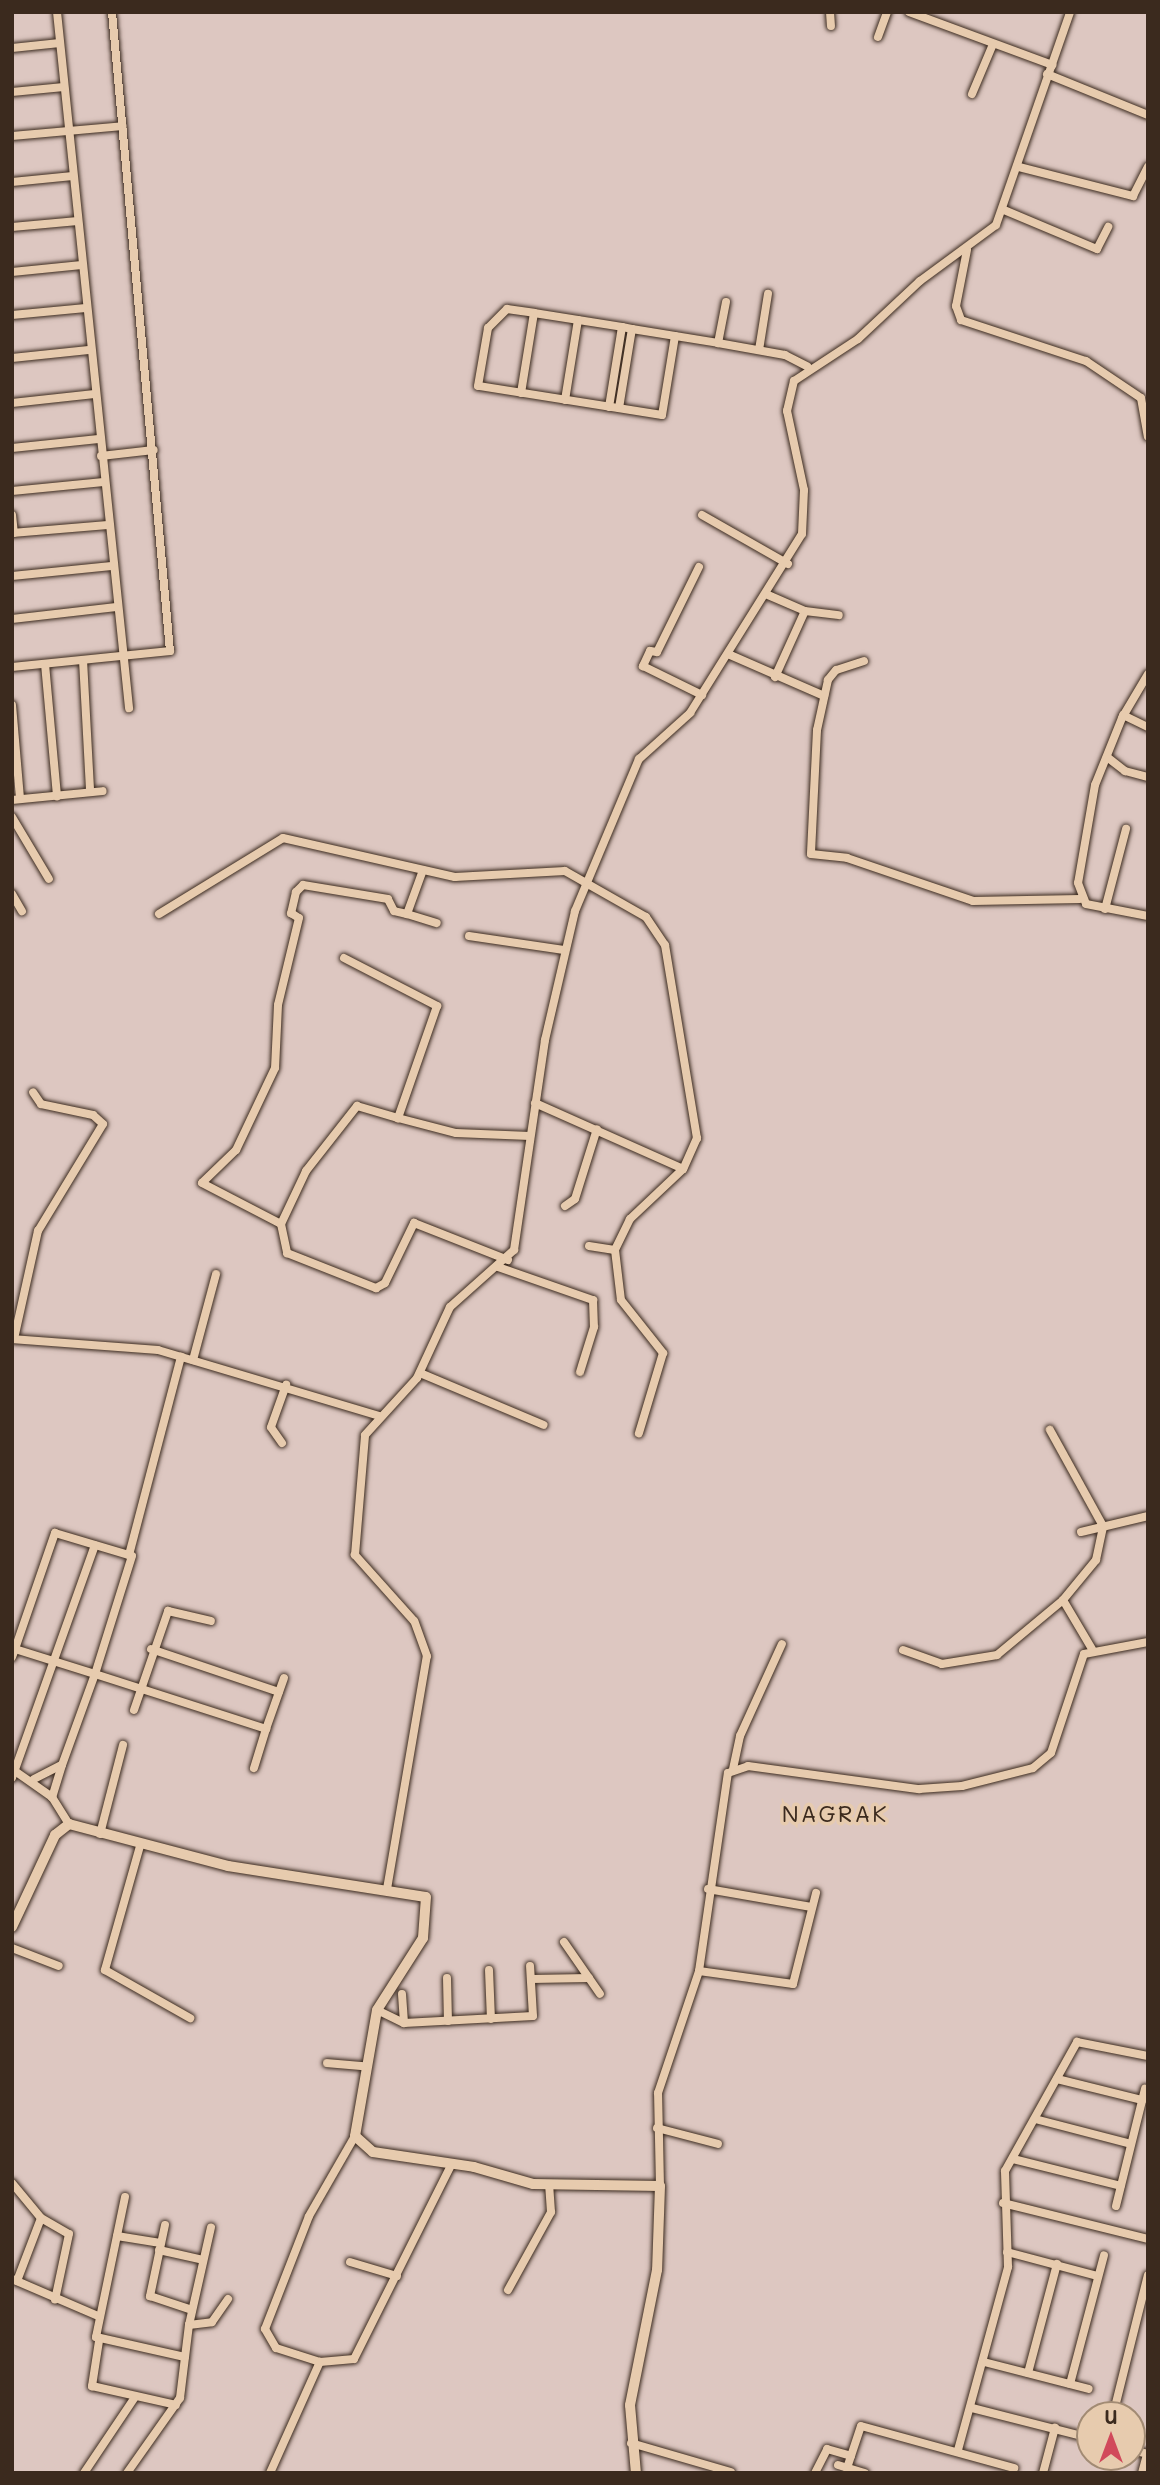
<!DOCTYPE html>
<html>
<head>
<meta charset="utf-8">
<style>
	body { margin:0 }
	#map { position:relative; width:1160px; height:2485px; overflow:hidden; background:#ddc7c1; font-family:Mali,sans-serif }
	div>[style] { position:absolute }
	[style*='--x'] { left:calc(var(--x)*1px); top:calc(var(--y)*1px); width:calc(var(--w)*1px); rotate:calc(var(--a)*1deg) }
	.roads { filter:drop-shadow(0 0 2px #3b2a1e) drop-shadow(0 0 2px #3b2a1e) }
	.street>* { height:8px; margin:-4px; padding:0 4px; transform-origin:4px; border-radius:4px; background:#e7cbae }
	.secondary>* { height:10px; margin:-5px; padding:0 5px; transform-origin:5px; border-radius:5px; background:#e7cbae }
	span { translate:-50% -50%; white-space:nowrap; text-align:center; line-height:1.15; -webkit-text-stroke:7px #e7cbae; paint-order:stroke }
	.quarter-label { font-size:23px; color:#3b2a1e; letter-spacing:2px }
	.frame { position:absolute; inset:0; border:14px solid #3b2a1e; pointer-events:none }
	.north { position:absolute; left:1076px; top:2401px; width:70px; height:70px; box-sizing:border-box; background:#e7cbae; border:2px solid #a28b74; border-radius:50%; rotate:0deg; font-size:19px; font-weight:700; line-height:28px; text-align:center; color:#3b2a1e }
	.north::after { content:''; display:block; margin:auto; width:24px; height:32px; background:#d1495b; clip-path:polygon(50% 0,100% 100%,50% 72%,0 100%) }
</style>
</head>
<body>
<div id="map">
	<div class="roads">
		<div class="street">
			<div style="--x:57;--y:12;--w:700;--a:84.09"></div>
			<div style="--x:830;--y:12;--w:14;--a:86"></div>
			<div style="--x:909;--y:12;--w:153;--a:20.3"></div>
			<div style="--x:878;--y:37;--w:27;--a:-70"></div>
			<div style="--x:12;--y:48;--w:48;--a:-5.9"></div>
			<div style="--x:1047;--y:74;--w:109;--a:22.1"></div>
			<div style="--x:12;--y:92;--w:52;--a:-5.5"></div>
			<div style="--x:972;--y:94;--w:54;--a:-67.2"></div>
			<div style="--x:12;--y:136;--w:111;--a:-5.1"></div>
			<div style="--x:1019;--y:167;--w:118;--a:14.3"></div>
			<div style="--x:1133;--y:196;--w:33;--a:-63"></div>
			<div style="--x:12;--y:182;--w:61;--a:-5.6"></div>
			<div style="--x:1004;--y:210;--w:101;--a:22.8"></div>
			<div style="--x:1097;--y:249;--w:25;--a:-63"></div>
			<div style="--x:12;--y:227;--w:66;--a:-5.2"></div>
			<div style="--x:967;--y:250;--w:57;--a:101.1"></div>
			<div style="--x:956;--y:306;--w:15;--a:70"></div>
			<div style="--x:961;--y:320;--w:132;--a:18.2"></div>
			<div style="--x:1086;--y:361;--w:66;--a:33.9"></div>
			<div style="--x:1141;--y:398;--w:39;--a:80"></div>
			<div style="--x:12;--y:272;--w:70;--a:-5.7"></div>
			<div style="--x:726;--y:302;--w:42;--a:101"></div>
			<div style="--x:718;--y:343;--w:68;--a:10.2"></div>
			<div style="--x:785;--y:355;--w:25;--a:27"></div>
			<div style="--x:12;--y:315;--w:74;--a:-5.4"></div>
			<div style="--x:675;--y:336;--w:80;--a:99.3"></div>
			<div style="--x:662;--y:415;--w:186;--a:-171"></div>
			<div style="--x:478;--y:386;--w:59;--a:-80.2"></div>
			<div style="--x:488;--y:328;--w:27;--a:-45"></div>
			<div style="--x:507;--y:309;--w:27;--a:8"></div>
			<div style="--x:534;--y:313;--w:89;--a:9"></div>
			<div style="--x:622;--y:327;--w:10;--a:11"></div>
			<div style="--x:632;--y:329;--w:87;--a:9.2"></div>
			<div style="--x:759;--y:350;--w:57;--a:-80.9"></div>
			<div style="--x:12;--y:358;--w:77;--a:-5.9"></div>
			<div style="--x:521;--y:393;--w:81;--a:-80.8"></div>
			<div style="--x:565;--y:400;--w:81;--a:-80.8"></div>
			<div style="--x:12;--y:403;--w:83;--a:-6.2"></div>
			<div style="--x:609;--y:407;--w:81;--a:-80.8"></div>
			<div style="--x:619;--y:408;--w:80;--a:-80.7"></div>
			<div style="--x:12;--y:448;--w:87;--a:-5.9"></div>
			<div style="--x:101;--y:456;--w:53;--a:-6.5"></div>
			<div style="--x:12;--y:491;--w:92;--a:-5.6"></div>
			<div style="--x:12;--y:515;--w:18;--a:84"></div>
			<div style="--x:702;--y:515;--w:99;--a:29.7"></div>
			<div style="--x:12;--y:533;--w:96;--a:-4.8"></div>
			<div style="--x:699;--y:567;--w:95;--a:116.3"></div>
			<div style="--x:657;--y:652;--w:7;--a:-172"></div>
			<div style="--x:650;--y:651;--w:17;--a:115"></div>
			<div style="--x:643;--y:666;--w:66;--a:26.2"></div>
			<div style="--x:12;--y:576;--w:100;--a:-5.7"></div>
			<div style="--x:768;--y:595;--w:40;--a:23.4"></div>
			<div style="--x:12;--y:619;--w:105;--a:-6.6"></div>
			<div style="--x:728;--y:654;--w:105;--a:23.6"></div>
			<div style="--x:83;--y:660;--w:131;--a:86.9"></div>
			<div style="--x:864;--y:661;--w:29;--a:162"></div>
			<div style="--x:836;--y:670;--w:13;--a:129"></div>
			<div style="--x:828;--y:680;--w:51;--a:102.4"></div>
			<div style="--x:817;--y:730;--w:124;--a:92.8"></div>
			<div style="--x:811;--y:854;--w:36;--a:6"></div>
			<div style="--x:847;--y:858;--w:133;--a:18.8"></div>
			<div style="--x:973;--y:901;--w:107;--a:-1.1"></div>
			<div style="--x:45;--y:664;--w:133;--a:84.8"></div>
			<div style="--x:12;--y:667;--w:159;--a:-5.8"></div>
			<div style="--x:170;--y:651;--w:642;--a:-95.19"></div>
			<div style="--x:1148;--y:674;--w:51;--a:120.6"></div>
			<div style="--x:1122;--y:718;--w:72;--a:111.9"></div>
			<div style="--x:1095;--y:785;--w:99;--a:99.8"></div>
			<div style="--x:1078;--y:883;--w:22;--a:69"></div>
			<div style="--x:1086;--y:904;--w:63;--a:11"></div>
			<div style="--x:775;--y:677;--w:72;--a:-65.6"></div>
			<div style="--x:805;--y:611;--w:34;--a:7"></div>
			<div style="--x:12;--y:705;--w:94;--a:85.1"></div>
			<div style="--x:1123;--y:715;--w:28;--a:26"></div>
			<div style="--x:1107;--y:757;--w:23;--a:38"></div>
			<div style="--x:1125;--y:771;--w:24;--a:15"></div>
			<div style="--x:12;--y:800;--w:91;--a:-5.6"></div>
			<div style="--x:12;--y:817;--w:72;--a:59.2"></div>
			<div style="--x:423;--y:870;--w:47;--a:110"></div>
			<div style="--x:407;--y:914;--w:13;--a:-167"></div>
			<div style="--x:394;--y:911;--w:13;--a:-117"></div>
			<div style="--x:388;--y:899;--w:86;--a:-170.6"></div>
			<div style="--x:303;--y:885;--w:10;--a:135"></div>
			<div style="--x:296;--y:892;--w:22;--a:103"></div>
			<div style="--x:291;--y:913;--w:9;--a:32"></div>
			<div style="--x:299;--y:918;--w:89;--a:103.6"></div>
			<div style="--x:278;--y:1005;--w:63;--a:92.7"></div>
			<div style="--x:275;--y:1068;--w:91;--a:115.4"></div>
			<div style="--x:236;--y:1150;--w:47;--a:135.9"></div>
			<div style="--x:202;--y:1183;--w:89;--a:27.4"></div>
			<div style="--x:281;--y:1224;--w:30;--a:78"></div>
			<div style="--x:287;--y:1253;--w:96;--a:21.5"></div>
			<div style="--x:376;--y:1288;--w:10;--a:-29"></div>
			<div style="--x:385;--y:1283;--w:67;--a:-64.2"></div>
			<div style="--x:414;--y:1223;--w:101;--a:21.5"></div>
			<div style="--x:12;--y:894;--w:20;--a:60"></div>
			<div style="--x:1105;--y:909;--w:83;--a:-75.3"></div>
			<div style="--x:159;--y:914;--w:145;--a:-31.5"></div>
			<div style="--x:283;--y:838;--w:176;--a:12.8"></div>
			<div style="--x:455;--y:877;--w:110;--a:-3.1"></div>
			<div style="--x:565;--y:871;--w:93;--a:29.6"></div>
			<div style="--x:646;--y:917;--w:34;--a:56"></div>
			<div style="--x:665;--y:945;--w:196;--a:80.6"></div>
			<div style="--x:697;--y:1138;--w:34;--a:114"></div>
			<div style="--x:683;--y:1169;--w:73;--a:136.7"></div>
			<div style="--x:630;--y:1219;--w:34;--a:116"></div>
			<div style="--x:615;--y:1250;--w:50;--a:83.2"></div>
			<div style="--x:621;--y:1300;--w:68;--a:51.6"></div>
			<div style="--x:663;--y:1353;--w:84;--a:106.7"></div>
			<div style="--x:407;--y:914;--w:31;--a:17"></div>
			<div style="--x:469;--y:936;--w:96;--a:8.4"></div>
			<div style="--x:344;--y:958;--w:105;--a:27.3"></div>
			<div style="--x:437;--y:1006;--w:119;--a:109.2"></div>
			<div style="--x:398;--y:1118;--w:60;--a:14.5"></div>
			<div style="--x:456;--y:1133;--w:74;--a:2.3"></div>
			<div style="--x:535;--y:1103;--w:162;--a:24"></div>
			<div style="--x:565;--y:1206;--w:12;--a:-35"></div>
			<div style="--x:575;--y:1199;--w:73;--a:-72.6"></div>
			<div style="--x:281;--y:1224;--w:59;--a:-64.7"></div>
			<div style="--x:306;--y:1171;--w:83;--a:-51.9"></div>
			<div style="--x:357;--y:1106;--w:43;--a:16.3"></div>
			<div style="--x:589;--y:1246;--w:26;--a:9"></div>
			<div style="--x:498;--y:1267;--w:101;--a:19.2"></div>
			<div style="--x:593;--y:1300;--w:27;--a:88"></div>
			<div style="--x:594;--y:1327;--w:47;--a:107.3"></div>
			<div style="--x:12;--y:1339;--w:146;--a:4.3"></div>
			<div style="--x:158;--y:1350;--w:231;--a:16.6"></div>
			<div style="--x:14;--y:1339;--w:111;--a:-77.5"></div>
			<div style="--x:38;--y:1231;--w:125;--a:-58.7"></div>
			<div style="--x:103;--y:1124;--w:13;--a:-138"></div>
			<div style="--x:93;--y:1115;--w:53;--a:-168.1"></div>
			<div style="--x:41;--y:1104;--w:14;--a:-124"></div>
			<div style="--x:193;--y:1360;--w:89;--a:-75"></div>
			<div style="--x:420;--y:1373;--w:134;--a:22.8"></div>
			<div style="--x:282;--y:1443;--w:19;--a:-125"></div>
			<div style="--x:271;--y:1427;--w:45;--a:-70.3"></div>
			<div style="--x:1081;--y:1532;--w:69;--a:-13.4"></div>
			<div style="--x:129;--y:1555;--w:205;--a:-75.3"></div>
			<div style="--x:1063;--y:1600;--w:57;--a:59.4"></div>
			<div style="--x:15;--y:1649;--w:123;--a:-71"></div>
			<div style="--x:55;--y:1533;--w:80;--a:16.6"></div>
			<div style="--x:132;--y:1556;--w:124;--a:107.4"></div>
			<div style="--x:95;--y:1674;--w:180;--a:17.8"></div>
			<div style="--x:266;--y:1729;--w:41;--a:107.1"></div>
			<div style="--x:151;--y:1649;--w:135;--a:18.6"></div>
			<div style="--x:903;--y:1650;--w:41;--a:19.7"></div>
			<div style="--x:942;--y:1664;--w:56;--a:-9.3"></div>
			<div style="--x:997;--y:1655;--w:86;--a:-39.8"></div>
			<div style="--x:1063;--y:1600;--w:52;--a:-50.5"></div>
			<div style="--x:1096;--y:1560;--w:35;--a:-78"></div>
			<div style="--x:1103;--y:1526;--w:110;--a:-118.9"></div>
			<div style="--x:12;--y:1657;--w:9;--a:-69"></div>
			<div style="--x:15;--y:1649;--w:84;--a:17.4"></div>
			<div style="--x:95;--y:1674;--w:97;--a:109.9"></div>
			<div style="--x:134;--y:1710;--w:105;--a:-71"></div>
			<div style="--x:168;--y:1611;--w:44;--a:13.1"></div>
			<div style="--x:266;--y:1729;--w:54;--a:-70.6"></div>
			<div style="--x:12;--y:1769;--w:49;--a:35"></div>
			<div style="--x:733;--y:1769;--w:34;--a:-78"></div>
			<div style="--x:740;--y:1736;--w:101;--a:-65.5"></div>
			<div style="--x:12;--y:1778;--w:247;--a:-70.4"></div>
			<div style="--x:34;--y:1779;--w:31;--a:-27"></div>
			<div style="--x:62;--y:1765;--w:34;--a:107"></div>
			<div style="--x:52;--y:1797;--w:32;--a:58"></div>
			<div style="--x:100;--y:1834;--w:92;--a:-75.5"></div>
			<div style="--x:140;--y:1846;--w:129;--a:105.8"></div>
			<div style="--x:105;--y:1970;--w:98;--a:29.5"></div>
			<div style="--x:387;--y:1889;--w:236;--a:-80.3"></div>
			<div style="--x:427;--y:1656;--w:37;--a:-110"></div>
			<div style="--x:414;--y:1621;--w:89;--a:-131.8"></div>
			<div style="--x:355;--y:1555;--w:120;--a:-85.2"></div>
			<div style="--x:365;--y:1435;--w:77;--a:-47.6"></div>
			<div style="--x:417;--y:1378;--w:78;--a:-65.1"></div>
			<div style="--x:450;--y:1307;--w:86;--a:-41.7"></div>
			<div style="--x:514;--y:1250;--w:212;--a:-81.6"></div>
			<div style="--x:545;--y:1040;--w:132;--a:-76.9"></div>
			<div style="--x:575;--y:911;--w:165;--a:-67.2"></div>
			<div style="--x:639;--y:759;--w:69;--a:-42"></div>
			<div style="--x:690;--y:713;--w:211;--a:-58"></div>
			<div style="--x:802;--y:534;--w:44;--a:-87.4"></div>
			<div style="--x:804;--y:490;--w:81;--a:-102.1"></div>
			<div style="--x:787;--y:411;--w:31;--a:-77"></div>
			<div style="--x:794;--y:381;--w:77;--a:-33.3"></div>
			<div style="--x:858;--y:339;--w:85;--a:-43.1"></div>
			<div style="--x:920;--y:281;--w:94;--a:-36.4"></div>
			<div style="--x:996;--y:225;--w:225;--a:-70.8"></div>
			<div style="--x:708;--y:1889;--w:105;--a:9.9"></div>
			<div style="--x:564;--y:1942;--w:63;--a:55.3"></div>
			<div style="--x:12;--y:1948;--w:50;--a:21"></div>
			<div style="--x:489;--y:1970;--w:49;--a:87.7"></div>
			<div style="--x:699;--y:1971;--w:95;--a:7.9"></div>
			<div style="--x:793;--y:1984;--w:94;--a:-75.8"></div>
			<div style="--x:447;--y:1978;--w:43;--a:88.7"></div>
			<div style="--x:531;--y:1979;--w:58;--a:-1"></div>
			<div style="--x:402;--y:1994;--w:29;--a:86"></div>
			<div style="--x:377;--y:2010;--w:30;--a:26"></div>
			<div style="--x:404;--y:2023;--w:129;--a:-3.1"></div>
			<div style="--x:533;--y:2016;--w:50;--a:-93.4"></div>
			<div style="--x:327;--y:2063;--w:36;--a:5"></div>
			<div style="--x:1057;--y:2079;--w:88;--a:13.9"></div>
			<div style="--x:1035;--y:2119;--w:99;--a:14.6"></div>
			<div style="--x:657;--y:2128;--w:63;--a:14.7"></div>
			<div style="--x:1013;--y:2159;--w:111;--a:14"></div>
			<div style="--x:12;--y:2183;--w:45;--a:50.4"></div>
			<div style="--x:41;--y:2218;--w:32;--a:30"></div>
			<div style="--x:69;--y:2234;--w:67;--a:102"></div>
			<div style="--x:660;--y:2186;--w:93;--a:-91.2"></div>
			<div style="--x:658;--y:2093;--w:129;--a:-71.4"></div>
			<div style="--x:699;--y:1971;--w:200;--a:-81.7"></div>
			<div style="--x:728;--y:1773;--w:21;--a:-19"></div>
			<div style="--x:748;--y:1766;--w:173;--a:7.7"></div>
			<div style="--x:919;--y:1789;--w:43;--a:-4"></div>
			<div style="--x:962;--y:1786;--w:73;--a:-14.2"></div>
			<div style="--x:1033;--y:1768;--w:23;--a:-40"></div>
			<div style="--x:1051;--y:1753;--w:104;--a:-71.6"></div>
			<div style="--x:1084;--y:1654;--w:65;--a:-10.6"></div>
			<div style="--x:125;--y:2197;--w:143;--a:101.7"></div>
			<div style="--x:96;--y:2337;--w:91;--a:12.7"></div>
			<div style="--x:1003;--y:2203;--w:149;--a:13.9"></div>
			<div style="--x:1116;--y:2206;--w:121;--a:-76.1"></div>
			<div style="--x:165;--y:2225;--w:73;--a:101.9"></div>
			<div style="--x:150;--y:2296;--w:44;--a:18.4"></div>
			<div style="--x:117;--y:2236;--w:44;--a:9.2"></div>
			<div style="--x:159;--y:2250;--w:45;--a:12.8"></div>
			<div style="--x:1007;--y:2252;--w:94;--a:14.8"></div>
			<div style="--x:350;--y:2262;--w:49;--a:16.6"></div>
			<div style="--x:12;--y:2279;--w:94;--a:23.3"></div>
			<div style="--x:17;--y:2281;--w:67;--a:-69.1"></div>
			<div style="--x:508;--y:2290;--w:89;--a:-61.1"></div>
			<div style="--x:551;--y:2212;--w:26;--a:-94"></div>
			<div style="--x:189;--y:2325;--w:100;--a:-77.3"></div>
			<div style="--x:99;--y:2341;--w:46;--a:98.8"></div>
			<div style="--x:92;--y:2386;--w:86;--a:12.7"></div>
			<div style="--x:320;--y:2362;--w:34;--a:-5"></div>
			<div style="--x:354;--y:2359;--w:219;--a:-63.4"></div>
			<div style="--x:984;--y:2362;--w:108;--a:14.4"></div>
			<div style="--x:1028;--y:2373;--w:113;--a:-75.1"></div>
			<div style="--x:1070;--y:2384;--w:133;--a:-75.2"></div>
			<div style="--x:972;--y:2408;--w:122;--a:14.3"></div>
			<div style="--x:1113;--y:2415;--w:144;--a:-76"></div>
			<div style="--x:631;--y:2443;--w:104;--a:16.2"></div>
			<div style="--x:958;--y:2450;--w:190;--a:-74.7"></div>
			<div style="--x:1008;--y:2267;--w:96;--a:-91.8"></div>
			<div style="--x:1005;--y:2171;--w:148;--a:-60.8"></div>
			<div style="--x:1077;--y:2042;--w:72;--a:11.2"></div>
			<div style="--x:1132;--y:2450;--w:16;--a:14"></div>
			<div style="--x:838;--y:2465;--w:28;--a:17"></div>
			<div style="--x:847;--y:2468;--w:44;--a:-71.6"></div>
			<div style="--x:861;--y:2426;--w:159;--a:15.4"></div>
			<div style="--x:84;--y:2473;--w:92;--a:-56.1"></div>
			<div style="--x:127;--y:2473;--w:92;--a:-54.8"></div>
			<div style="--x:180;--y:2398;--w:74;--a:-83"></div>
			<div style="--x:189;--y:2325;--w:23;--a:-7"></div>
			<div style="--x:212;--y:2322;--w:28;--a:-55"></div>
			<div style="--x:270;--y:2473;--w:122;--a:-65.8"></div>
			<div style="--x:320;--y:2362;--w:46;--a:-162.3"></div>
			<div style="--x:276;--y:2348;--w:22;--a:-120"></div>
			<div style="--x:265;--y:2329;--w:121;--a:-68.7"></div>
			<div style="--x:309;--y:2216;--w:92;--a:-60.1"></div>
			<div style="--x:815;--y:2473;--w:27;--a:-63"></div>
			<div style="--x:827;--y:2449;--w:25;--a:16"></div>
			<div style="--x:1043;--y:2473;--w:47;--a:-75.1"></div>
			<div style="--x:1142;--y:2473;--w:20;--a:-75"></div>
		</div>
		<div class="secondary">
			<div style="--x:12;--y:1927;--w:102;--a:-64.9"></div>
			<div style="--x:55;--y:1835;--w:18;--a:-38"></div>
			<div style="--x:69;--y:1824;--w:164;--a:14.8"></div>
			<div style="--x:228;--y:1866;--w:200;--a:8.9"></div>
			<div style="--x:426;--y:1897;--w:41;--a:94.2"></div>
			<div style="--x:423;--y:1938;--w:85;--a:122.6"></div>
			<div style="--x:377;--y:2010;--w:128;--a:99.9"></div>
			<div style="--x:355;--y:2136;--w:24;--a:42"></div>
			<div style="--x:373;--y:2152;--w:102;--a:8.4"></div>
			<div style="--x:474;--y:2167;--w:61;--a:16.1"></div>
			<div style="--x:533;--y:2184;--w:127;--a:0.9"></div>
			<div style="--x:660;--y:2186;--w:84;--a:92"></div>
			<div style="--x:657;--y:2270;--w:138;--a:101.3"></div>
			<div style="--x:630;--y:2405;--w:68;--a:85"></div>
		</div>
	</div>
	<div class="quarter-label">
		<span style="left:835px;top:1813px">NAGRAK</span>
	</div>
	<div class="frame"></div>
	<div class="north">U</div>
</div>
</body>
</html>
